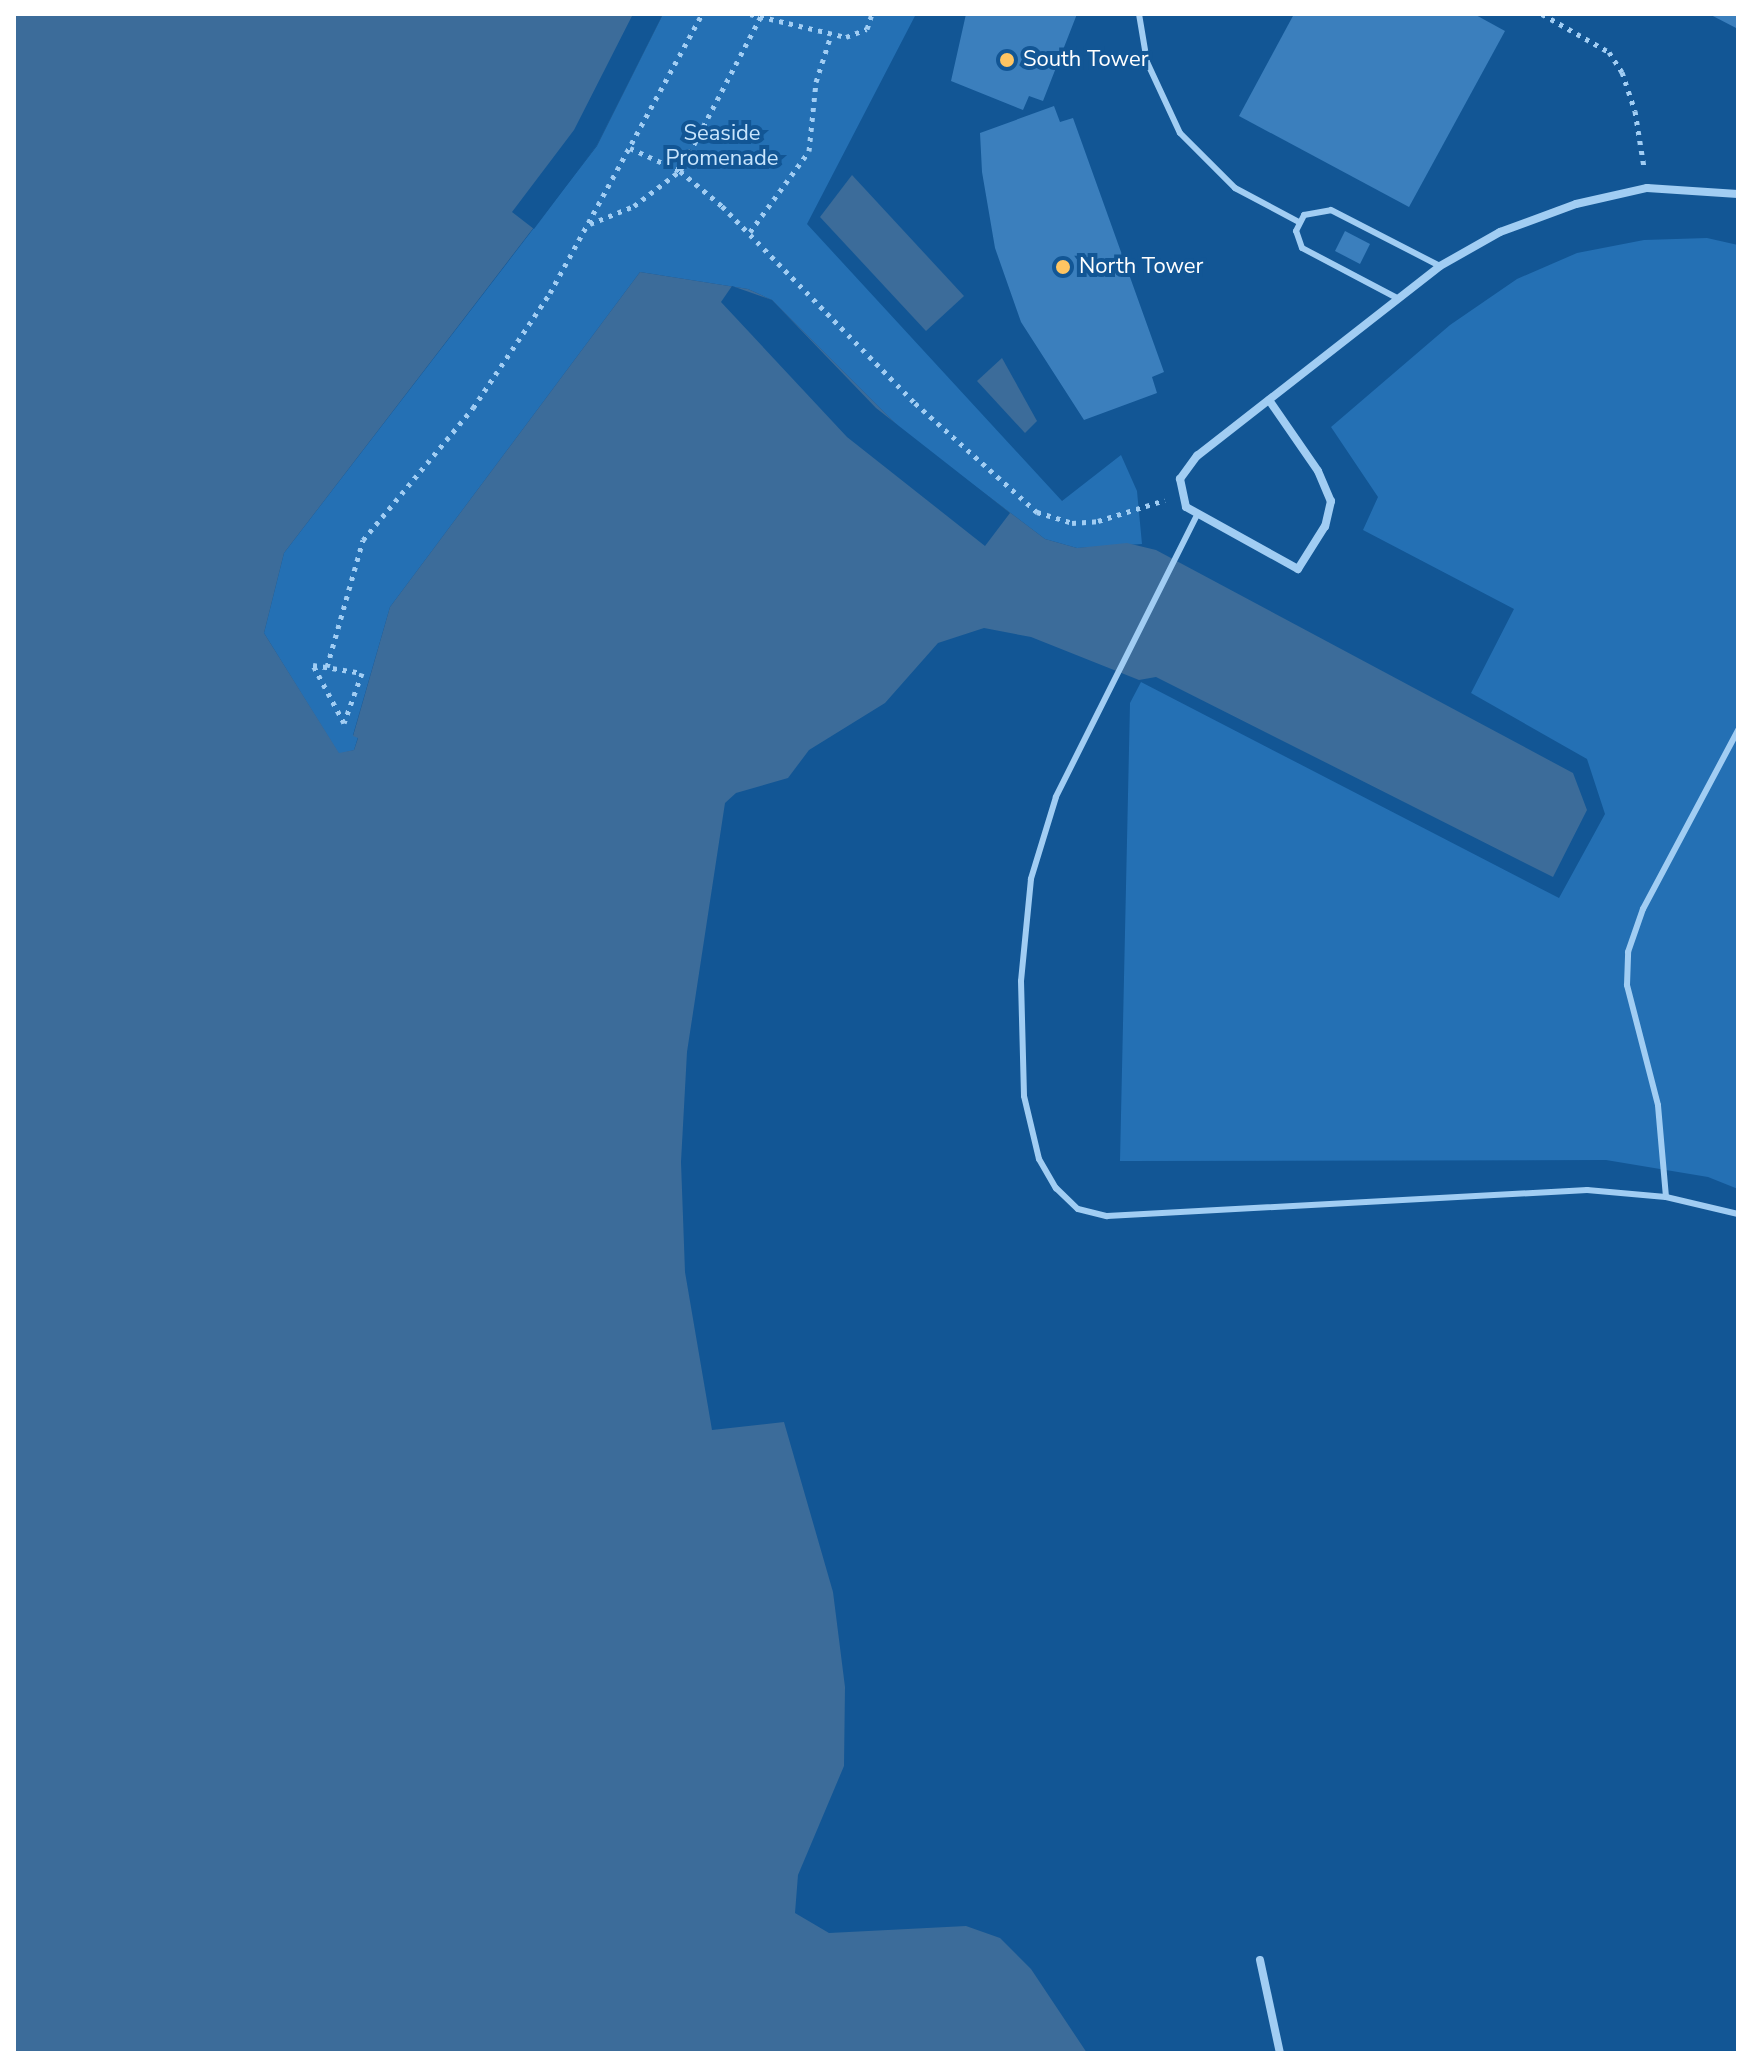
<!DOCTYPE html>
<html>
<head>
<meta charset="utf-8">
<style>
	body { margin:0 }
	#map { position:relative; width:1752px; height:2067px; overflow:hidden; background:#125695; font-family:"Nunito Sans",sans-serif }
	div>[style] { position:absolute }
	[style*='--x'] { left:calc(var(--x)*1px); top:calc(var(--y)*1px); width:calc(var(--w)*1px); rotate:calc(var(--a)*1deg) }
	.green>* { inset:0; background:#2470b4 }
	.water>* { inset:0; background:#3c6c9a }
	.pier>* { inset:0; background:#125695 }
	.building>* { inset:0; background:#3b7fbd }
	.path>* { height:5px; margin-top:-2.5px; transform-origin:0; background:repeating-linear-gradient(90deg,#a1cdf3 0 4px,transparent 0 10px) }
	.service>* { height:6px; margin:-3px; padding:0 3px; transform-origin:3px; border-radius:3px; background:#a1cdf3 }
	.minor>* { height:8px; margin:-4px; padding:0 4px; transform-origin:4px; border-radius:4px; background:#a1cdf3 }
	.dots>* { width:22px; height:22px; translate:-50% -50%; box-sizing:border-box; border:4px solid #125695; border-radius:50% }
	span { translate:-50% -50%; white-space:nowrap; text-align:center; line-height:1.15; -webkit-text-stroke:8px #125695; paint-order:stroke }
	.poi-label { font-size:22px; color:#fff }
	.left { translate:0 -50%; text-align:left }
	.park-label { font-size:22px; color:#c8e5fd }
	.frame { position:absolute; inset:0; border:16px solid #fff; pointer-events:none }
</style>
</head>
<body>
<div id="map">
	<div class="green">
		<div style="clip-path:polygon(663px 14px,916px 14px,807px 224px,1062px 501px,1121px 455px,1137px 491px,1142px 544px,1077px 548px,1045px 539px,906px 434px,772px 300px,748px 289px,640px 272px,390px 607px,353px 735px,358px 737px,354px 750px,339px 754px,264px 633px,284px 553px,597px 146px)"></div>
		<div style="clip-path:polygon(1707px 238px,1738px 245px,1738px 1189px,1708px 1177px,1606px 1160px,1120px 1161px,1130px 703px,1141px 682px,1559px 898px,1605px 814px,1587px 759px,1471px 693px,1514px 609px,1363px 530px,1378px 497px,1331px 427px,1450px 325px,1517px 279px,1577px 253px,1644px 240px)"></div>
	</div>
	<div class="water">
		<div style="clip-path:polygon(14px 14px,663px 14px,597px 145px,284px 553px,264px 633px,339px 753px,354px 750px,358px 738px,353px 736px,390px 607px,640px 272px,748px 289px,772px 300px,906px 434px,1045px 539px,1077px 548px,1127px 543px,1156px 550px,1573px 773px,1587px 810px,1553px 877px,1156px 677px,1139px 680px,1031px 637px,984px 628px,938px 643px,885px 703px,809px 750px,788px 778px,736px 793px,725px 803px,687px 1052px,681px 1162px,685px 1272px,712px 1430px,784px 1422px,833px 1592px,845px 1687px,844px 1766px,798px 1875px,795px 1913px,829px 1933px,966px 1926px,1000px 1938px,1031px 1969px,1087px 2053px,14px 2053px)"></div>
		<div style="clip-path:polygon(852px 175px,964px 296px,926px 331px,820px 217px)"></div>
		<div style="clip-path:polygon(1002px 358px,1037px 421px,1025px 433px,977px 381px)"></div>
	</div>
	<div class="pier">
		<div style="clip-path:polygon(633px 14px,663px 14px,597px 145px,534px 229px,512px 212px,574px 130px)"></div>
		<div style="clip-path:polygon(732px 286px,772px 300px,876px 408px,1010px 513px,985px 546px,847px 437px,721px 302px)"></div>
	</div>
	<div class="building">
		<div style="clip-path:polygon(966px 14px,1077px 14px,1043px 101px,1029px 96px,1023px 110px,951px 81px)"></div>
		<div style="clip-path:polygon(1294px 14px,1474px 14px,1505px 31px,1409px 207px,1239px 116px)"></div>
		<div style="clip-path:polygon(1709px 14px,1738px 14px,1738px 29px)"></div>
		<div style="clip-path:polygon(1054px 106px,1060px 122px,1073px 118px,1164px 372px,1152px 377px,1157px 393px,1084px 420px,1021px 322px,995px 248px,982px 172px,980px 133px)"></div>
		<div style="clip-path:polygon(1345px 231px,1370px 244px,1360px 264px,1335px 251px)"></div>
	</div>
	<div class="path">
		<div style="--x:750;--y:14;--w:99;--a:13.5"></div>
		<div style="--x:846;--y:37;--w:22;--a:-21"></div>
		<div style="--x:867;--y:29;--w:16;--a:-72"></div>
		<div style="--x:1542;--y:14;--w:77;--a:29.6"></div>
		<div style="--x:1609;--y:52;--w:24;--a:57"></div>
		<div style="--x:1622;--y:72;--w:41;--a:71.6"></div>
		<div style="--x:1635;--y:111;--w:57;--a:80.9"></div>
		<div style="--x:630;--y:148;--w:55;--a:24.7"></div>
		<div style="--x:680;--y:171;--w:55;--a:39.8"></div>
		<div style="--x:722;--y:206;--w:276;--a:45.6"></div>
		<div style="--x:915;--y:403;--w:164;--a:41.8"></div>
		<div style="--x:1037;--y:512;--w:37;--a:17"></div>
		<div style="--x:1072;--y:523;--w:26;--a:-4"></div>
		<div style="--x:1098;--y:521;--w:70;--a:-17.4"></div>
		<div style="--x:590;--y:224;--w:48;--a:-22.2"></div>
		<div style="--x:634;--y:206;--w:58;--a:-37.3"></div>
		<div style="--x:680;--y:171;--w:177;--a:-62.4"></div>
		<div style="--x:750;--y:232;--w:100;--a:-53.9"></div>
		<div style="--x:809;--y:151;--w:69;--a:-84.2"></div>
		<div style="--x:816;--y:82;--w:49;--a:-72.3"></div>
		<div style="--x:313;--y:665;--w:50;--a:9.3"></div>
		<div style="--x:362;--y:673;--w:53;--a:109.8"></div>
		<div style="--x:344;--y:723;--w:66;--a:-118.1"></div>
		<div style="--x:327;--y:667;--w:132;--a:-74.2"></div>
		<div style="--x:363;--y:540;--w:172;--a:-50.2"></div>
		<div style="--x:473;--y:408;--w:138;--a:-56.2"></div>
		<div style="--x:550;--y:293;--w:318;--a:-61.4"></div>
	</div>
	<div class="service">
		<div style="--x:1139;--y:14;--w:49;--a:80.5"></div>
		<div style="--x:1147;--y:62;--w:78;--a:65.1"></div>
		<div style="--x:1180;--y:133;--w:78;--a:45"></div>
		<div style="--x:1235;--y:188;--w:72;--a:28"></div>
		<div style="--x:1397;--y:298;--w:107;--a:-152.2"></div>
		<div style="--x:1302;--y:248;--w:18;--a:-109"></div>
		<div style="--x:1296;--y:231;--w:18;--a:-63"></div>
		<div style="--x:1304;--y:215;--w:27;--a:-10"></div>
		<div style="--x:1331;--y:210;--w:123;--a:27.2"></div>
		<div style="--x:1196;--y:517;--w:313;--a:116.6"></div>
		<div style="--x:1056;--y:797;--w:86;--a:107"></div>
		<div style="--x:1031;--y:879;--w:102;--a:95.6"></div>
		<div style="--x:1021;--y:981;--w:115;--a:88.5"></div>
		<div style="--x:1024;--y:1096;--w:65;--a:76.6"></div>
		<div style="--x:1039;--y:1159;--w:34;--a:60"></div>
		<div style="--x:1056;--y:1188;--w:30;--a:44"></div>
		<div style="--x:1078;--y:1209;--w:30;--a:14"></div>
		<div style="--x:1107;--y:1216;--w:481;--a:-3.1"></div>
		<div style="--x:1587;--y:1190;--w:79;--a:5.1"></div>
		<div style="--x:1666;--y:1197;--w:74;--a:13.3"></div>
		<div style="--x:1666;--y:1197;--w:92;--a:-95"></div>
		<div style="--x:1658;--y:1105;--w:124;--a:-104.5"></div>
		<div style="--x:1627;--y:985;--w:33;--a:-88"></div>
		<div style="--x:1628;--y:952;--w:46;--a:-70.8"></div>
		<div style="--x:1643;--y:909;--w:203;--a:-62"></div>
	</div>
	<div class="minor">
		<div style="--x:1269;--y:400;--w:86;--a:55.4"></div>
		<div style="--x:1318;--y:471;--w:33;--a:67"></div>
		<div style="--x:1331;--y:501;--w:26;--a:103"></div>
		<div style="--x:1325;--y:526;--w:51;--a:122.1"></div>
		<div style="--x:1298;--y:569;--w:128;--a:-151"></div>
		<div style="--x:1186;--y:507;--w:29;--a:-102"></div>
		<div style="--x:1180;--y:479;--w:29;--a:-54"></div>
		<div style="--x:1197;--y:456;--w:308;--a:-38"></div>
		<div style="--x:1440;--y:266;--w:69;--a:-29.5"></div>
		<div style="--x:1500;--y:232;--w:81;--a:-20.2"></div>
		<div style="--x:1576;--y:204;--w:73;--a:-12.7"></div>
		<div style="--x:1647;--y:188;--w:91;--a:3.8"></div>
		<div style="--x:1260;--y:1960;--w:95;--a:77.9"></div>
	</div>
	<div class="dots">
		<div style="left:1007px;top:60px;background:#ffc562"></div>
		<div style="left:1063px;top:267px;background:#ffc562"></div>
	</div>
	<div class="poi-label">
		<span class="left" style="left:1023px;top:60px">South Tower</span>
		<span class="left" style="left:1079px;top:267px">North Tower</span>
	</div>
	<div class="park-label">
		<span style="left:722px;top:146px">Seaside<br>Promenade</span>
	</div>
	<div class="frame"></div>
</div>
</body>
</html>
